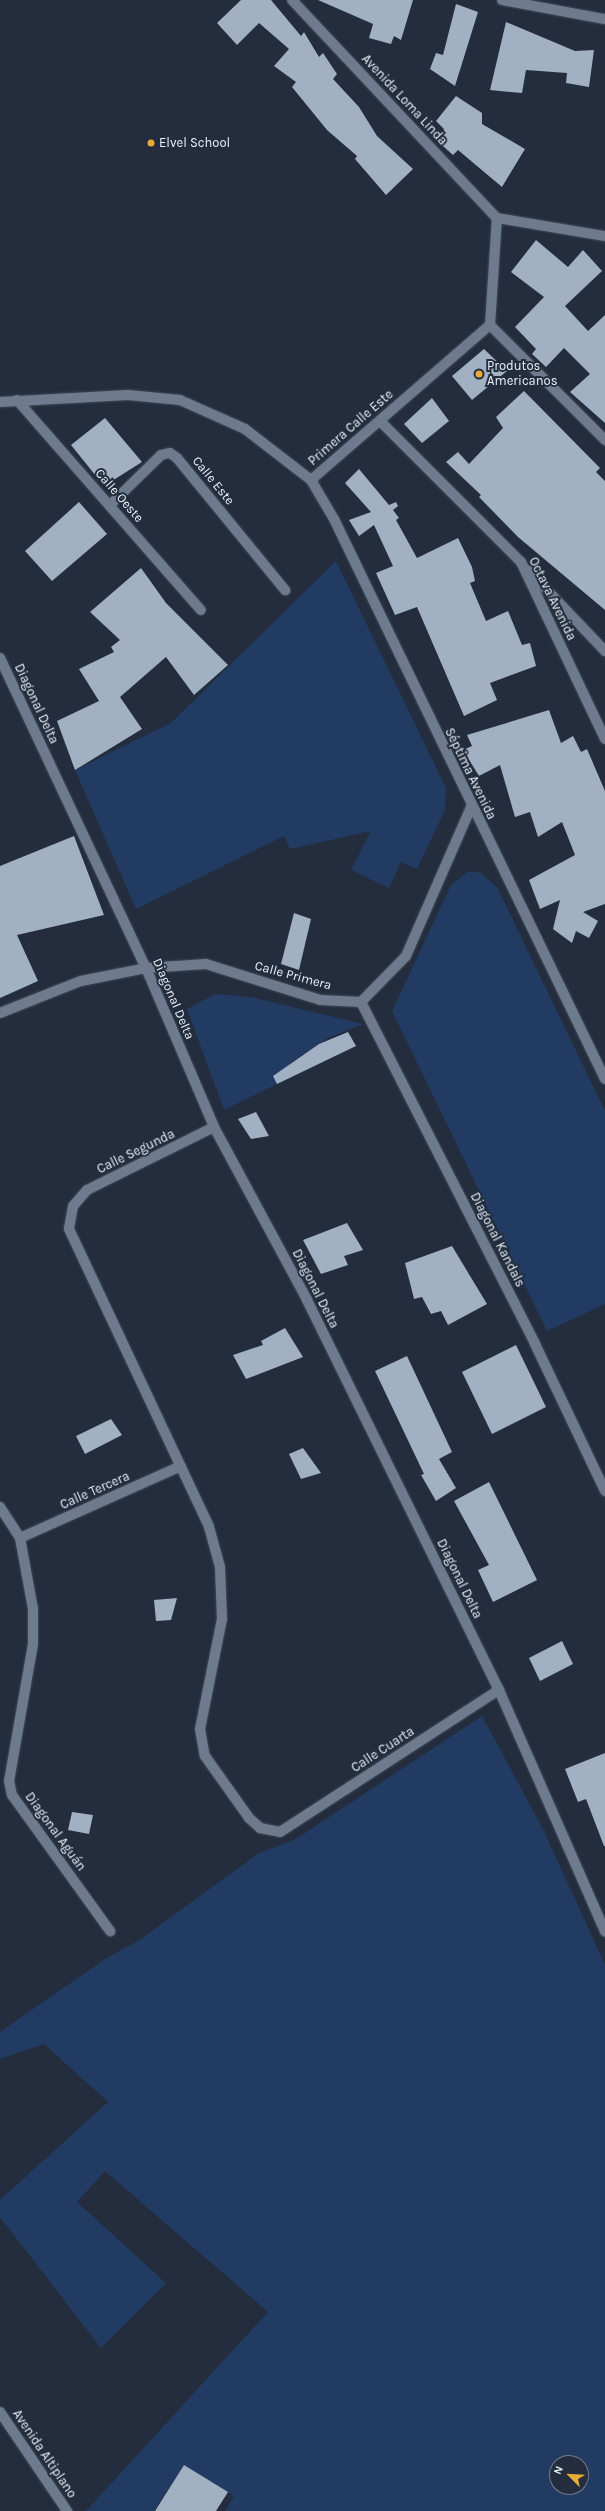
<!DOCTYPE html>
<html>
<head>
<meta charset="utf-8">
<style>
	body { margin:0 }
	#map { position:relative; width:605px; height:2511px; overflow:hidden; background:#232d3d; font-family:Karla,sans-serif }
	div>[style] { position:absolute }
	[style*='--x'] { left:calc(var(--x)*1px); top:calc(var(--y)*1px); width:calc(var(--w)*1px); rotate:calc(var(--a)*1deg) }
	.green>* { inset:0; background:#223b63 }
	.building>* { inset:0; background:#a2b0c4 }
	.roads { filter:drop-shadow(0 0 1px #414a58) drop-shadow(0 0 1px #414a58) }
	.minor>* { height:10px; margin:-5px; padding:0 5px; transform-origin:5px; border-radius:5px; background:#6e7b8e }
	.dots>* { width:11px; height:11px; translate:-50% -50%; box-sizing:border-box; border:2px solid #232d3d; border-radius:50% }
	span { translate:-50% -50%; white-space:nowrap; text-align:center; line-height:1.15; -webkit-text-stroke:4px #232d3d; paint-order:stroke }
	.street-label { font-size:13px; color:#e9f0fb }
	.poi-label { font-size:13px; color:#e9f0fb }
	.left { translate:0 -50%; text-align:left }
	.north { position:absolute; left:549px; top:2455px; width:40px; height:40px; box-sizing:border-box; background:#232d3d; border:1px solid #727b89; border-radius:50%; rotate:294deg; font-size:11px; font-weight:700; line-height:16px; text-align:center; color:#e9f0fb }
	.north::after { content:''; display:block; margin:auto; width:14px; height:18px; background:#e8ab37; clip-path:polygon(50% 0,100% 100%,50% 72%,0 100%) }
</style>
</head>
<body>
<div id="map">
	<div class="green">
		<div style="clip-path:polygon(336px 561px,446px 788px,445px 810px,417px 869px,401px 862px,389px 888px,351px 870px,371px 831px,290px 849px,284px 836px,136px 909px,75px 770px,171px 723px)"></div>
		<div style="clip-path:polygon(469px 871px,481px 873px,497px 887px,605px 1111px,605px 1304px,547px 1331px,392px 1011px,451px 885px)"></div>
		<div style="clip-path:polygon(215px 994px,251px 997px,363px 1024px,328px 1038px,290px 1063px,297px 1074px,224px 1110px,187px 1009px)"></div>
		<div style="clip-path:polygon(evenodd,482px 1716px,543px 1829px,605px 1965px,605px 2511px,225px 2511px,234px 2496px,184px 2465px,154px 2511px,86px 2511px,268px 2312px,105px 2171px,77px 2202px,166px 2283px,101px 2348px,0 2217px,0 2200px,108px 2102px,44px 2044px,0 2059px,0 2032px,105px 1959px,138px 1941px,259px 1853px,296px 1839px,482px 1716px,557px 2463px,581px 2463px,581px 2487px,557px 2487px,557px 2463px)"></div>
	</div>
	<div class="building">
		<div style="clip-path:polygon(241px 0,271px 0,301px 36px,304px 32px,319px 57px,323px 53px,337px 74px,333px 79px,359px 107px,377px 136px,413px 169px,386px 195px,355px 159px,357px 156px,327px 130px,292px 87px,296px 82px,274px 66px,289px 49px,259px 23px,237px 45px,217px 23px)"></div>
		<div style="clip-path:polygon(318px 0,413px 0,401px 40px,394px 36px,391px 44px,369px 38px,373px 24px)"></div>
		<div style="clip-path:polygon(456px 4px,478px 12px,455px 86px,430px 69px,436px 53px,443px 55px)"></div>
		<div style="clip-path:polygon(506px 22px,575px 51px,594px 50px,589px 87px,566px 83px,567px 73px,526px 70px,522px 93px,490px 90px)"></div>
		<div style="clip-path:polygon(456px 96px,482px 113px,482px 124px,525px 149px,502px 187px,458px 150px,453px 155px,435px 139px,444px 129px,436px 121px)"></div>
		<div style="clip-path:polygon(536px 240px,568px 267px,583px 250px,602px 271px,565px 306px,588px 331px,605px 315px,605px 423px,570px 392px,590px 374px,564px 348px,546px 367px,532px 354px,536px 349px,515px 327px,544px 297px,511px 272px)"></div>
		<div style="clip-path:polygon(484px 349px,507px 371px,472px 400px,452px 376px)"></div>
		<div style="clip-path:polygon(524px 391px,600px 468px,596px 472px,605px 481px,605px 610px,518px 537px,479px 497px,481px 495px,446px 462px,458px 452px,469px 464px,503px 428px,496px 417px)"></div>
		<div style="clip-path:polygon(432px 398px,449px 421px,422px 443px,404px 424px)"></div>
		<div style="clip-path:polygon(105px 418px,142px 462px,104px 486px,71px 445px)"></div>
		<div style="clip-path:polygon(359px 469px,389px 505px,396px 502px,398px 506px,393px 510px,399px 518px,396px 520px,417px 558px,458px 538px,472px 567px,475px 581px,470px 583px,486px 621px,508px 611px,522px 645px,530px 643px,536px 666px,490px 683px,497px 700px,464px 716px,417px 607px,395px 615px,376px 573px,393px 566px,374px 525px,359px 536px,349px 520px,371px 512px,345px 483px)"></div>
		<div style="clip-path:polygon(79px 502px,107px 534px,52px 581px,25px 551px)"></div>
		<div style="clip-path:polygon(141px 568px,166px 603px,228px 665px,194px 695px,166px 657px,120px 697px,142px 729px,75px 770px,57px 721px,99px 701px,79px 669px,114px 652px,111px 647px,120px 640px,90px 612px)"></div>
		<div style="clip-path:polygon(549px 710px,561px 743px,573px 736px,581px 752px,587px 749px,605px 791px,605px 904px,583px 912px,598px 921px,589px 938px,576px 931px,572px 943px,553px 929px,560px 900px,540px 909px,529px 880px,575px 855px,562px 822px,538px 837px,530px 812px,515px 817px,500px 765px,479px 776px,463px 750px,472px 746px,467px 735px)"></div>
		<div style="clip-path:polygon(74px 836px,104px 915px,17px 935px,38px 981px,0 998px,0 866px)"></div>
		<div style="clip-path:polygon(294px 913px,311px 919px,299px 970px,281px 964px)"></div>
		<div style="clip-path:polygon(348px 1032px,356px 1046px,277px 1084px,273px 1076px,319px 1044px)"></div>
		<div style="clip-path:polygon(256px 1112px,269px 1136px,251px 1139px,238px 1119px)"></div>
		<div style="clip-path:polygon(347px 1223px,363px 1250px,344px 1256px,348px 1265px,321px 1274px,303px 1240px)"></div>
		<div style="clip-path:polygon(452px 1246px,487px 1304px,448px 1325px,441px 1311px,431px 1314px,422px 1297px,414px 1299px,405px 1263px)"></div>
		<div style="clip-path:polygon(285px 1328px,303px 1357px,246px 1379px,233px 1355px,263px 1345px,261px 1341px)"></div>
		<div style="clip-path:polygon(516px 1345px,546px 1407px,492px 1434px,462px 1372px)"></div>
		<div style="clip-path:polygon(407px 1356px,452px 1452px,439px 1459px,456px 1488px,436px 1501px,421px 1475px,424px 1474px,375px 1371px)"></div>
		<div style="clip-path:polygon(111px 1419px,122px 1435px,85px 1454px,76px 1436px)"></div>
		<div style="clip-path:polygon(303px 1448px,321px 1473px,301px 1479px,289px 1454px)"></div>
		<div style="clip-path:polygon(489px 1482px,537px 1580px,493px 1602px,478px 1570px,489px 1565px,454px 1501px)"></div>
		<div style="clip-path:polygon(177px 1598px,171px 1620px,156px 1621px,154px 1600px)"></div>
		<div style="clip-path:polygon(562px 1641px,573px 1664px,540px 1681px,529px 1658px)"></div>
		<div style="clip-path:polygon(605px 1753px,605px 1846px,604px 1846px,586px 1799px,578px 1802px,565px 1769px)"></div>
		<div style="clip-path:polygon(72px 1812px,93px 1815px,89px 1834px,68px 1830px)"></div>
		<div style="clip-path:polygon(184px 2465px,228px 2492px,216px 2511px,155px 2511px)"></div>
	</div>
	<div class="roads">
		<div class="minor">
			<div style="--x:292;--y:0;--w:299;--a:46.8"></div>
			<div style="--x:502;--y:0;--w:105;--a:10.5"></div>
			<div style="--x:497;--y:218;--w:109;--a:9.5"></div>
			<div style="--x:490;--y:325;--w:163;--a:45"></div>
			<div style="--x:17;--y:400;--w:279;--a:48.8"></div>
			<div style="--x:0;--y:402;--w:128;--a:-3.1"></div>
			<div style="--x:128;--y:395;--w:52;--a:5.5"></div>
			<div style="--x:180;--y:400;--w:71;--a:24"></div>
			<div style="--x:245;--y:429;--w:83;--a:37.7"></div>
			<div style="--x:311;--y:480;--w:237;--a:-40.9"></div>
			<div style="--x:490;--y:325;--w:107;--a:-86.3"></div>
			<div style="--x:380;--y:421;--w:199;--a:45"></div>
			<div style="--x:521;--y:562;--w:196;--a:64.6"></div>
			<div style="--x:311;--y:480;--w:45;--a:59.5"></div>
			<div style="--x:334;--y:519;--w:622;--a:64.18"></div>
			<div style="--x:110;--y:505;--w:71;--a:-44.4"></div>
			<div style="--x:161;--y:455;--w:9;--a:-13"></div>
			<div style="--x:170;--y:453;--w:9;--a:36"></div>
			<div style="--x:177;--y:458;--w:171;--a:50.7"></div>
			<div style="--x:528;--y:570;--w:112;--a:46.5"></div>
			<div style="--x:0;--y:658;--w:343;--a:64.8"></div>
			<div style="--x:146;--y:968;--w:173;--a:66.8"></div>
			<div style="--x:214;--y:1127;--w:196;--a:61.7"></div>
			<div style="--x:307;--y:1300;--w:435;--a:63.8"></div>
			<div style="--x:499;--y:1690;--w:264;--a:66.3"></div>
			<div style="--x:361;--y:1002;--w:384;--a:63"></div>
			<div style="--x:535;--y:1344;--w:163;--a:64.5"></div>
			<div style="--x:0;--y:1013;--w:87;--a:-21.6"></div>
			<div style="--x:81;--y:981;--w:66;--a:-11.3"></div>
			<div style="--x:146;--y:968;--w:60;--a:-3.8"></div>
			<div style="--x:206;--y:964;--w:120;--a:17.5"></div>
			<div style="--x:320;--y:1000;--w:41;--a:2.8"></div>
			<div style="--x:361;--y:1002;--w:64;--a:-45.6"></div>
			<div style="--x:406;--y:956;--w:163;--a:-66.4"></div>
			<div style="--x:214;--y:1127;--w:142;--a:153.6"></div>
			<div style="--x:87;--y:1190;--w:21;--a:131"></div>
			<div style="--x:73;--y:1206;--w:23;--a:100"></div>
			<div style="--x:69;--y:1229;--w:329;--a:64.8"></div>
			<div style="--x:209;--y:1527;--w:41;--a:74.6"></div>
			<div style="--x:220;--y:1567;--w:52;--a:87.8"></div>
			<div style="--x:222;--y:1619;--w:112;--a:101.3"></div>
			<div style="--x:200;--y:1729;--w:27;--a:80"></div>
			<div style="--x:205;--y:1756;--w:76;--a:54.6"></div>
			<div style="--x:249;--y:1818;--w:15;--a:42"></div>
			<div style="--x:260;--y:1828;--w:20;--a:11"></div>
			<div style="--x:280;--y:1832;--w:261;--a:-33"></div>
			<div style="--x:0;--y:1507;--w:37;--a:57"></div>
			<div style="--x:20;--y:1538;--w:72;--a:79.6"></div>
			<div style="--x:33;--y:1609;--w:35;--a:90"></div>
			<div style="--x:33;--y:1644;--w:139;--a:99.9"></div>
			<div style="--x:9;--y:1781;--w:14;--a:78"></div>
			<div style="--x:12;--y:1795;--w:168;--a:54.2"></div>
			<div style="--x:20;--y:1538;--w:176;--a:-24.1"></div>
			<div style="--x:0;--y:2412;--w:120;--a:55.9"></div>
		</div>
	</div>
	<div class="dots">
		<div style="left:151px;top:143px;background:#e8ab37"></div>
		<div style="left:479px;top:374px;background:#e8ab37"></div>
	</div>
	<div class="street-label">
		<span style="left:404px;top:100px;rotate:47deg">Avenida Loma Linda</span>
		<span style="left:351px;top:428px;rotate:-41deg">Primera Calle Este</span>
		<span style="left:213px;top:481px;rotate:51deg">Calle Este</span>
		<span style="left:119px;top:496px;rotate:49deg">Calle Oeste</span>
		<span style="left:552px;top:599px;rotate:64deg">Octava Avenida</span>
		<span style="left:36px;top:704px;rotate:65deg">Diagonal Delta</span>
		<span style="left:470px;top:774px;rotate:64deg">Séptima Avenida</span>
		<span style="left:293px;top:976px;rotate:15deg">Calle Primera</span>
		<span style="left:173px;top:999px;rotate:67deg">Diagonal Delta</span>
		<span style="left:136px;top:1152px;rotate:-26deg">Calle Segunda</span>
		<span style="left:497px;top:1240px;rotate:63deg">Diagonal Kandals</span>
		<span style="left:315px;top:1289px;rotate:63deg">Diagonal Delta</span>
		<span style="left:95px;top:1491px;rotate:-24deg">Calle Tercera</span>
		<span style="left:459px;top:1579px;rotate:64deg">Diagonal Delta</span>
		<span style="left:383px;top:1750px;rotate:-33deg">Calle Cuarta</span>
		<span style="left:55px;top:1832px;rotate:54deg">Diagonal Aguán</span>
		<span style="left:44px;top:2454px;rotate:56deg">Avenida Altiplano</span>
	</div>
	<div class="poi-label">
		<span class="left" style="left:159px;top:143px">Elvel School</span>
		<span class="left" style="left:487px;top:374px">Produtos<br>Americanos</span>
	</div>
	<div class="north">N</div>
</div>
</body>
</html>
